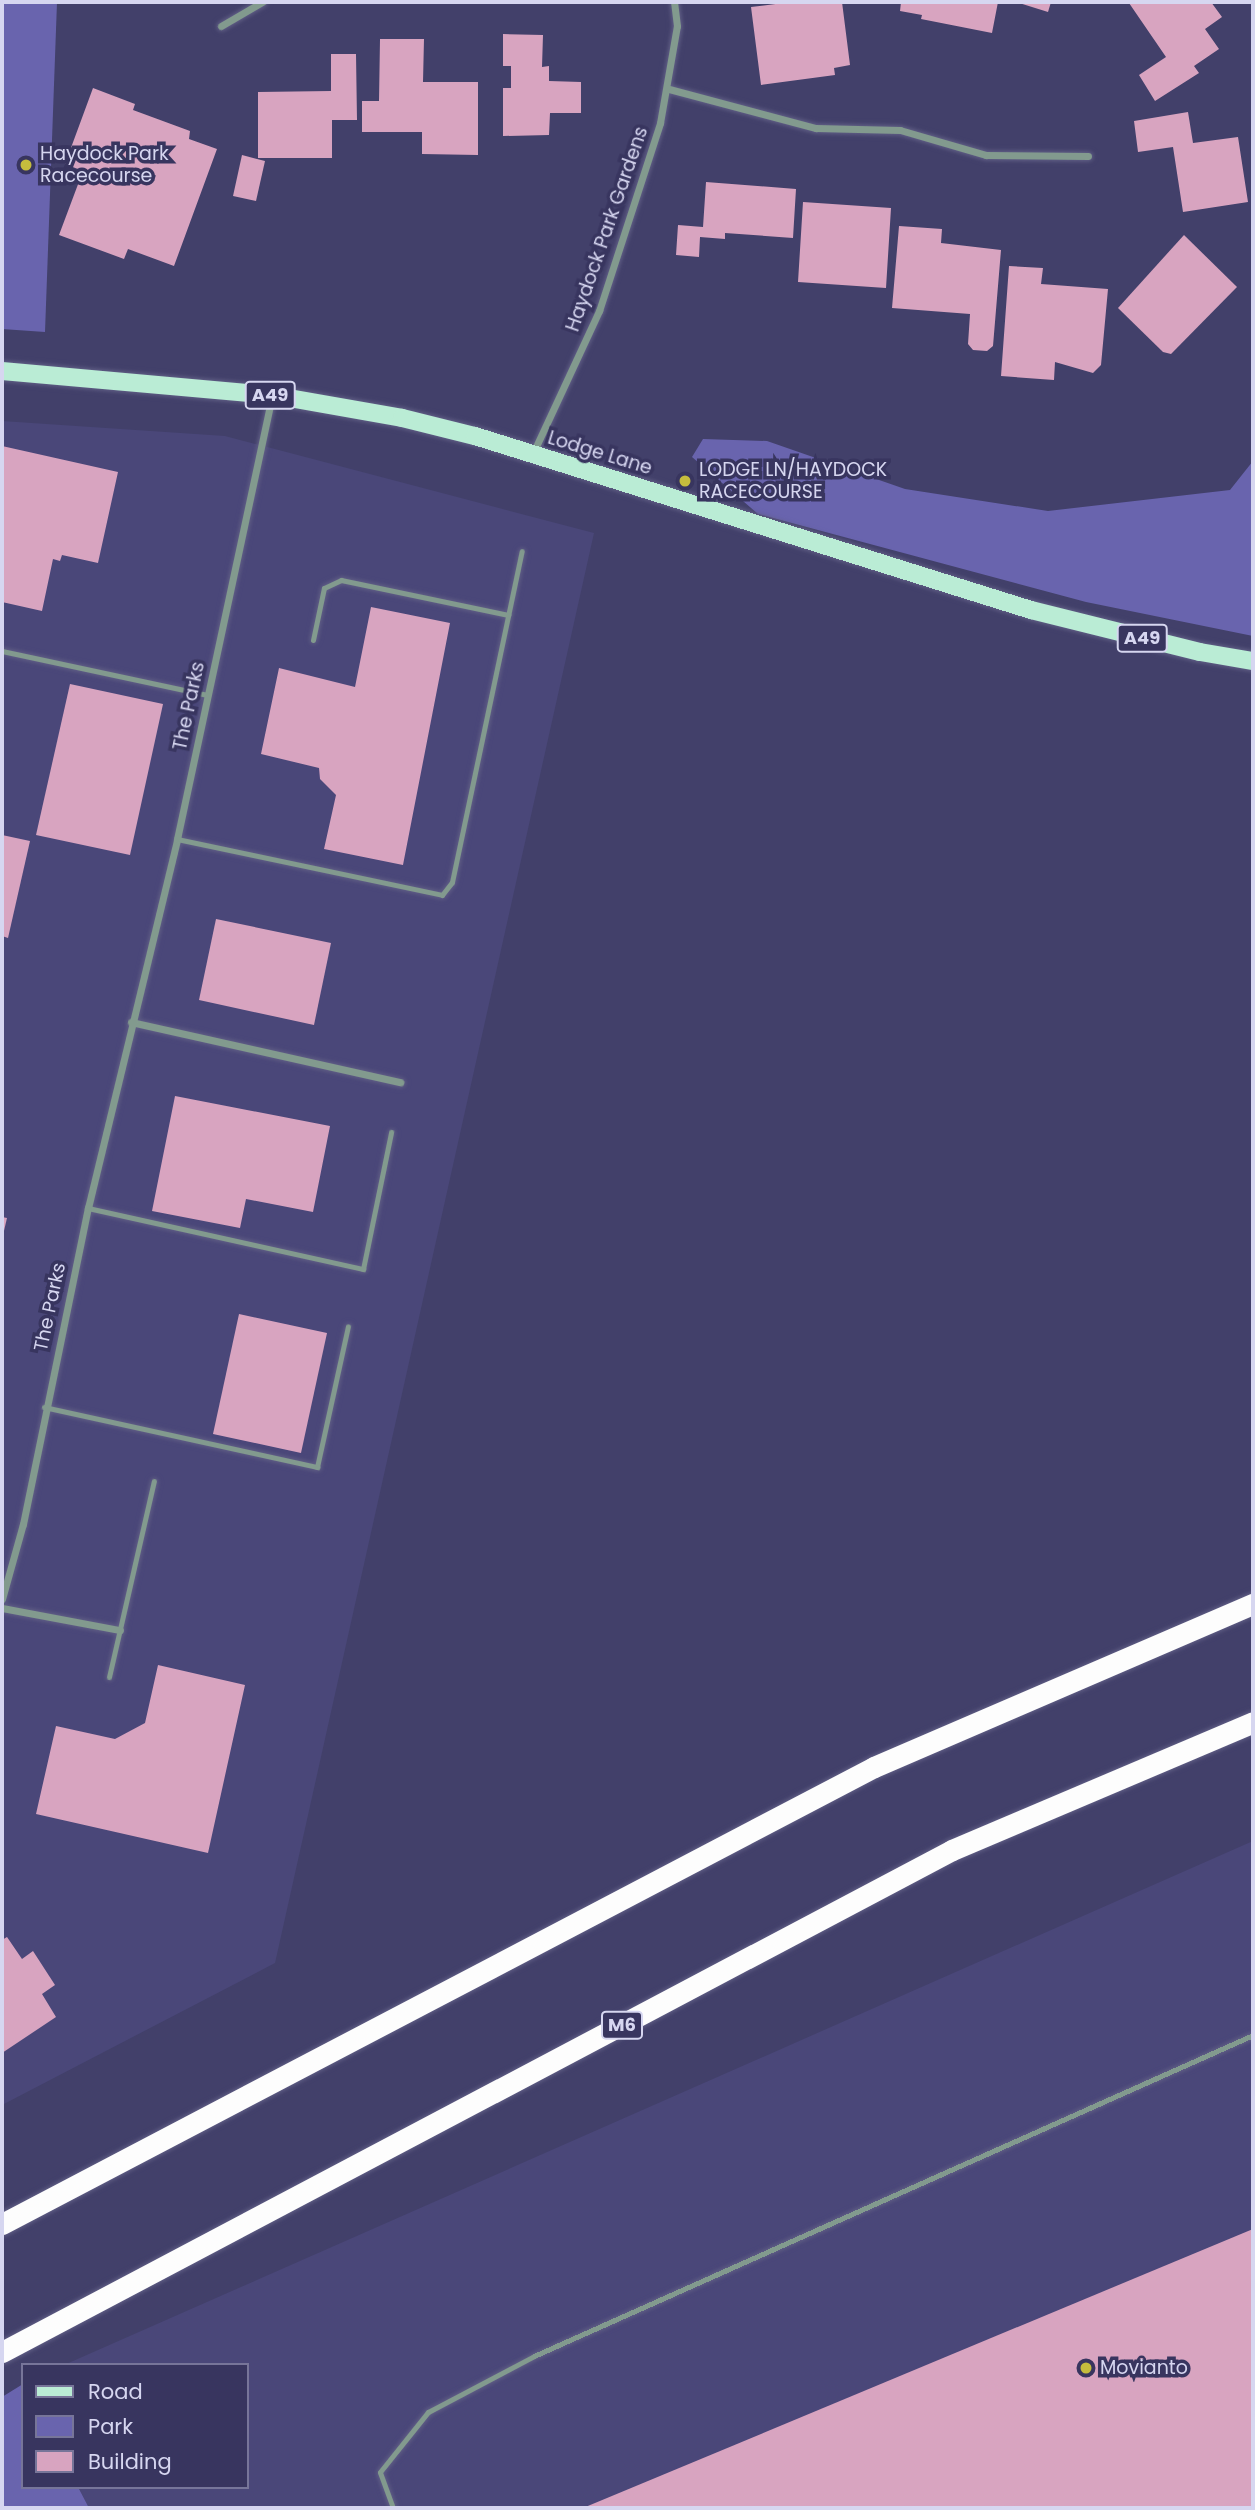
<!DOCTYPE html>
<html>
<head>
<meta charset="utf-8">
<style>
	body { margin:0 }
	#map { position:relative; width:1255px; height:2510px; overflow:hidden; background:#42406a; font-family:Poppins,sans-serif }
	div>[style] { position:absolute }
	[style*='--x'] { left:calc(var(--x)*1px); top:calc(var(--y)*1px); width:calc(var(--w)*1px); rotate:calc(var(--a)*1deg) }
	.built>* { inset:0; background:#4a4779 }
	.green>* { inset:0; background:#6964ae }
	.building>* { inset:0; background:#d8a4c0 }
	.roads { filter:drop-shadow(0 0 2px #605e85) drop-shadow(0 0 2px #605e85) }
	.service>* { height:5px; margin:-2.5px; padding:0 2.5px; transform-origin:2.5px; border-radius:2.5px; background:#829a8e }
	.minor>* { height:7px; margin:-3.5px; padding:0 3.5px; transform-origin:3.5px; border-radius:3.5px; background:#829a8e }
	.primary>* { height:18px; margin:-9px; padding:0 9px; transform-origin:9px; border-radius:9px; background:#baecd5 }
	.motorway>* { height:21px; margin:-10.5px; padding:0 10.5px; transform-origin:10.5px; border-radius:10.5px; background:#fdfdfd }
	.dots>* { width:19px; height:19px; translate:-50% -50%; box-sizing:border-box; border:4px solid #38355f; border-radius:50% }
	span { translate:-50% -50%; white-space:nowrap; text-align:center; line-height:1.15; -webkit-text-stroke:7px #38355f; paint-order:stroke }
	.shield-label span { padding:2px 5px; background:#38355f; border:2px solid; border-radius:5px; -webkit-text-stroke-width:0 }
	.shield-label { font-size:18px; color:#d6d6f0; font-weight:700 }
	.poi-label { font-size:19px; color:#d6d6f0 }
	.left { translate:0 -50%; text-align:left }
	.street-label { font-size:19px; color:#d6d6f0 }
	.frame { position:absolute; inset:0; border:4px solid #d6d6f0; pointer-events:none }
	.legend { position:absolute; left:21px; top:2363px; width:228px; height:126px; box-sizing:border-box; background:#38355f; border:2px solid #777599; margin:0; padding:9px 12px; list-style:none; font-size:21px; color:#d6d6f0 }
	.legend li { display:flex; align-items:center; gap:14px; height:35px }
	.legend b { width:35px; border:2px solid #777599 }
</style>
</head>
<body>
<div id="map">
	<div class="built">
		<div style="clip-path:polygon(2px 421px,225px 436px,594px 533px,275px 1963px,2px 2105px)"></div>
		<div style="clip-path:polygon(1253px 1841px,1253px 2508px,89px 2508px,78px 2487px,247px 2487px,247px 2365px,64px 2365px)"></div>
	</div>
	<div class="green">
		<div style="clip-path:polygon(2px 2px,57px 2px,45px 332px,2px 329px)"></div>
		<div style="clip-path:polygon(703px 439px,767px 441px,905px 489px,1048px 511px,1230px 490px,1253px 461px,1253px 636px,1086px 602px,758px 514px,692px 457px)"></div>
		<div style="clip-path:polygon(23px 2384px,23px 2487px,78px 2487px,89px 2508px,2px 2508px,2px 2397px)"></div>
	</div>
	<div class="building">
		<div style="clip-path:polygon(791px 2px,842px 2px,850px 65px,834px 68px,835px 75px,761px 85px,751px 7px)"></div>
		<div style="clip-path:polygon(901px 2px,998px 2px,992px 33px,921px 19px,922px 15px,900px 11px)"></div>
		<div style="clip-path:polygon(1016px 2px,1051px 2px,1048px 12px)"></div>
		<div style="clip-path:polygon(1211px 2px,1222px 17px,1205px 29px,1219px 49px,1194px 66px,1199px 73px,1155px 101px,1139px 75px,1166px 57px,1129px 3px)"></div>
		<div style="clip-path:polygon(503px 34px,543px 35px,542px 67px,549px 66px,549px 81px,581px 82px,581px 113px,550px 113px,549px 135px,503px 136px,503px 88px,511px 88px,511px 66px,503px 66px)"></div>
		<div style="clip-path:polygon(380px 39px,424px 39px,423px 82px,478px 82px,478px 155px,422px 154px,422px 132px,362px 132px,362px 101px,379px 101px)"></div>
		<div style="clip-path:polygon(331px 54px,356px 54px,357px 120px,332px 120px,332px 158px,258px 158px,258px 92px,331px 91px)"></div>
		<div style="clip-path:polygon(93px 88px,135px 104px,133px 110px,190px 131px,189px 139px,217px 149px,174px 266px,128px 249px,124px 259px,59px 235px,83px 171px,65px 164px)"></div>
		<div style="clip-path:polygon(1188px 112px,1193px 143px,1238px 137px,1248px 202px,1183px 212px,1173px 147px,1138px 152px,1134px 121px)"></div>
		<div style="clip-path:polygon(242px 155px,265px 161px,256px 201px,233px 196px)"></div>
		<div style="clip-path:polygon(706px 182px,796px 189px,793px 238px,725px 233px,725px 239px,700px 237px,699px 257px,676px 255px,678px 225px,703px 227px)"></div>
		<div style="clip-path:polygon(803px 202px,891px 208px,886px 288px,798px 282px)"></div>
		<div style="clip-path:polygon(899px 226px,942px 229px,941px 243px,1001px 250px,993px 346px,987px 351px,973px 350px,968px 344px,970px 314px,892px 308px)"></div>
		<div style="clip-path:polygon(1184px 235px,1237px 287px,1171px 354px,1163px 352px,1118px 308px)"></div>
		<div style="clip-path:polygon(1009px 266px,1043px 268px,1041px 284px,1108px 289px,1101px 365px,1093px 373px,1055px 362px,1054px 380px,1001px 376px)"></div>
		<div style="clip-path:polygon(2px 446px,118px 472px,98px 563px,62px 555px,60px 561px,53px 559px,42px 611px,2px 602px)"></div>
		<div style="clip-path:polygon(371px 607px,450px 623px,403px 865px,324px 849px,336px 795px,320px 779px,319px 768px,261px 754px,279px 668px,355px 687px)"></div>
		<div style="clip-path:polygon(70px 684px,163px 704px,130px 855px,36px 835px)"></div>
		<div style="clip-path:polygon(2px 835px,30px 841px,8px 938px,2px 936px)"></div>
		<div style="clip-path:polygon(216px 919px,331px 943px,314px 1025px,199px 1000px)"></div>
		<div style="clip-path:polygon(175px 1096px,330px 1126px,313px 1212px,246px 1199px,240px 1228px,152px 1211px)"></div>
		<div style="clip-path:polygon(2px 1217px,7px 1218px,3px 1235px,2px 1235px)"></div>
		<div style="clip-path:polygon(239px 1314px,327px 1333px,301px 1453px,213px 1434px)"></div>
		<div style="clip-path:polygon(158px 1665px,245px 1685px,208px 1853px,36px 1814px,56px 1726px,115px 1739px,145px 1723px)"></div>
		<div style="clip-path:polygon(7px 1937px,22px 1959px,33px 1951px,55px 1985px,42px 1994px,56px 2017px,2px 2053px,2px 1940px)"></div>
		<div style="clip-path:polygon(1253px 2229px,1253px 2508px,583px 2508px)"></div>
	</div>
	<div class="roads">
		<div class="service">
			<div style="--x:313;--y:640;--w:53;--a:-78.1"></div>
			<div style="--x:324;--y:588;--w:19;--a:-25"></div>
			<div style="--x:341;--y:580;--w:171;--a:11.8"></div>
			<div style="--x:2;--y:651;--w:210;--a:12.1"></div>
			<div style="--x:177;--y:839;--w:271;--a:11.9"></div>
			<div style="--x:442;--y:895;--w:16;--a:-52"></div>
			<div style="--x:452;--y:882;--w:338;--a:-78.1"></div>
			<div style="--x:88;--y:1208;--w:282;--a:12.5"></div>
			<div style="--x:363;--y:1269;--w:140;--a:-78.4"></div>
			<div style="--x:44;--y:1407;--w:280;--a:12.4"></div>
			<div style="--x:317;--y:1467;--w:144;--a:-77.6"></div>
			<div style="--x:109;--y:1677;--w:201;--a:-77.1"></div>
			<div style="--x:393;--y:2508;--w:38;--a:-110"></div>
			<div style="--x:380;--y:2472;--w:77;--a:-51.3"></div>
			<div style="--x:428;--y:2412;--w:120;--a:-27.8"></div>
			<div style="--x:534;--y:2356;--w:787;--a:-24.06"></div>
		</div>
		<div class="minor">
			<div style="--x:221;--y:26;--w:48;--a:-30.3"></div>
			<div style="--x:669;--y:89;--w:152;--a:14.9"></div>
			<div style="--x:816;--y:128;--w:84;--a:1.4"></div>
			<div style="--x:900;--y:130;--w:90;--a:16.2"></div>
			<div style="--x:986;--y:155;--w:102;--a:0.6"></div>
			<div style="--x:533;--y:453;--w:157;--a:-65.1"></div>
			<div style="--x:599;--y:311;--w:198;--a:-72"></div>
			<div style="--x:660;--y:123;--w:98;--a:-80.1"></div>
			<div style="--x:677;--y:26;--w:24;--a:-97"></div>
			<div style="--x:131;--y:1022;--w:276;--a:12.6"></div>
			<div style="--x:2;--y:1599;--w:78;--a:-74.4"></div>
			<div style="--x:23;--y:1524;--w:323;--a:-78.4"></div>
			<div style="--x:88;--y:1208;--w:380;--a:-76.4"></div>
			<div style="--x:177;--y:839;--w:454;--a:-77.9"></div>
			<div style="--x:2;--y:1608;--w:120;--a:10.6"></div>
		</div>
		<div class="primary">
			<div style="--x:2;--y:371;--w:271;--a:5.1"></div>
			<div style="--x:272;--y:395;--w:132;--a:10"></div>
			<div style="--x:402;--y:418;--w:75;--a:13.9"></div>
			<div style="--x:475;--y:436;--w:583;--a:17.38"></div>
			<div style="--x:1031;--y:610;--w:174;--a:14"></div>
			<div style="--x:1200;--y:652;--w:54;--a:9.6"></div>
		</div>
		<div class="motorway">
			<div style="--x:2;--y:2224;--w:984;--a:-27.66"></div>
			<div style="--x:874;--y:1767;--w:413;--a:-23.3"></div>
			<div style="--x:2;--y:2352;--w:1074;--a:-27.85"></div>
			<div style="--x:952;--y:1850;--w:327;--a:-23"></div>
		</div>
	</div>
	<div class="dots">
		<div style="left:26px;top:165px;background:#c5bc3d"></div>
		<div style="left:685px;top:481px;background:#c5bc3d"></div>
		<div style="left:1086px;top:2368px;background:#c5bc3d"></div>
	</div>
	<div class="shield-label">
		<span style="left:270px;top:395px">A49</span>
		<span style="left:1142px;top:638px">A49</span>
		<span style="left:622px;top:2025px">M6</span>
	</div>
	<div class="poi-label">
		<span class="left" style="left:40px;top:165px">Haydock Park<br>Racecourse</span>
		<span class="left" style="left:699px;top:481px">LODGE LN/HAYDOCK<br>RACECOURSE</span>
		<span class="left" style="left:1100px;top:2368px">Movianto</span>
	</div>
	<div class="street-label">
		<span style="left:607px;top:229px;rotate:-71deg">Haydock Park Gardens</span>
		<span style="left:600px;top:453px;rotate:17deg">Lodge Lane</span>
		<span style="left:189px;top:706px;rotate:-78deg">The Parks</span>
		<span style="left:50px;top:1307px;rotate:-78deg">The Parks</span>
	</div>
	<div class="frame"></div>
	<ul class="legend">
	<li><b style="height:9px;background:#baecd5"></b>Road</li>
	<li><b style="height:19px;background:#6964ae"></b>Park</li>
	<li><b style="height:19px;background:#d8a4c0"></b>Building</li>
	</ul>
</div>
</body>
</html>
